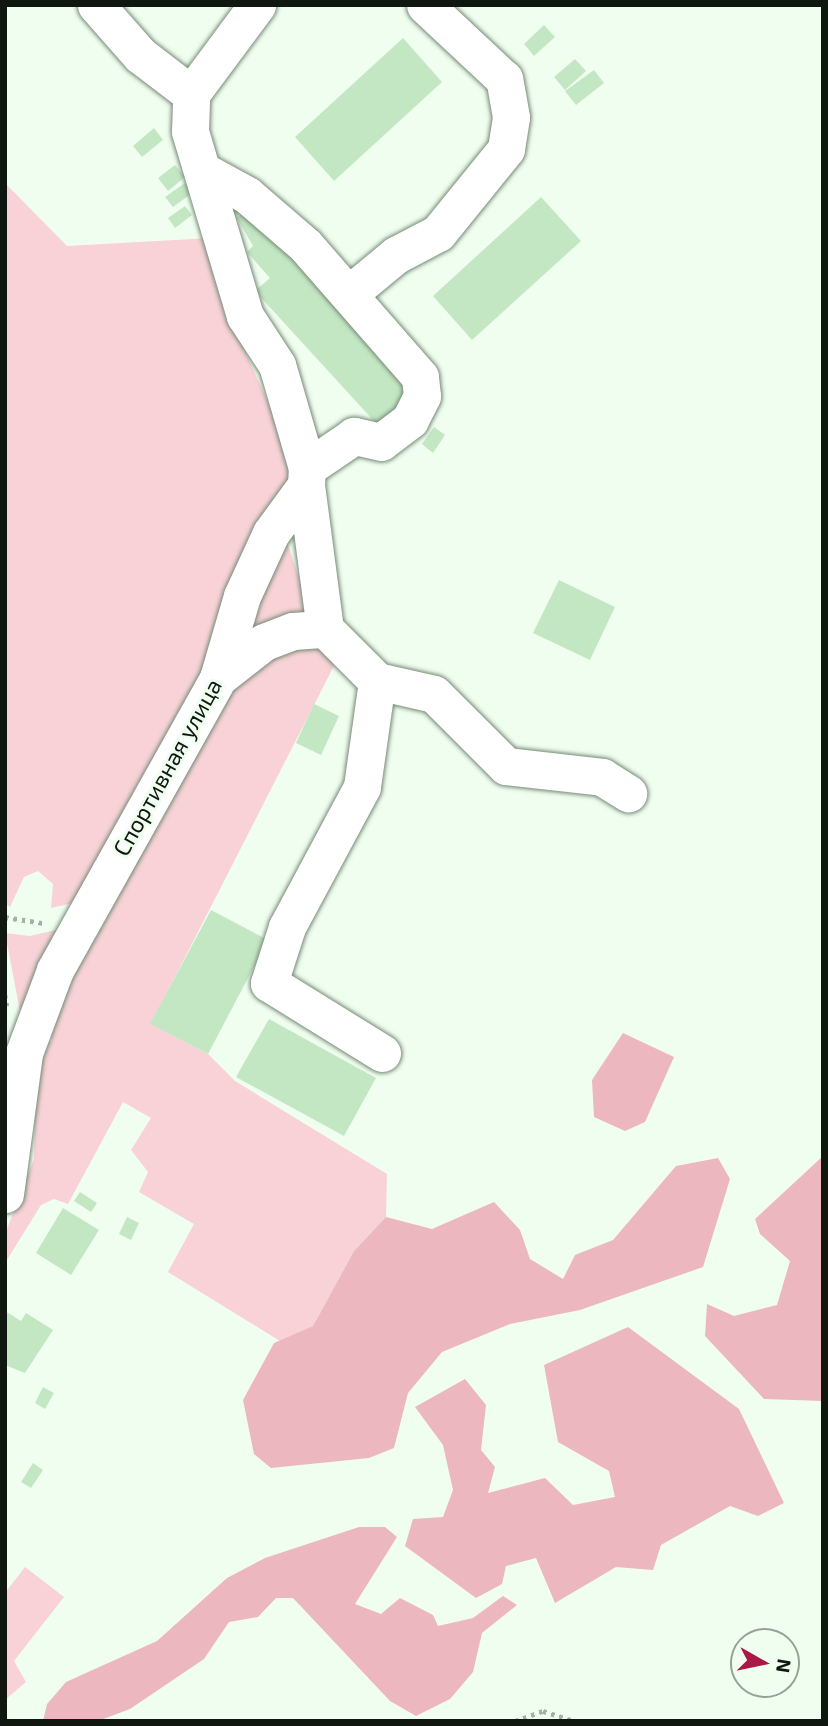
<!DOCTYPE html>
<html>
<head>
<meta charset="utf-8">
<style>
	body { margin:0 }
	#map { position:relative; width:828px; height:1726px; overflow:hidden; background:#f0fef0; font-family:"Exo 2",sans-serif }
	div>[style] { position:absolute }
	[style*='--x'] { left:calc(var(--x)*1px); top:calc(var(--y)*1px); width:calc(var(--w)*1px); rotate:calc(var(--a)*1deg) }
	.green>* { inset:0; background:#f8d2d7 }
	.forest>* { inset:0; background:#ecb7be }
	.building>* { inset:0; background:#c3e7c3 }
	.path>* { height:4.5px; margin-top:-2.25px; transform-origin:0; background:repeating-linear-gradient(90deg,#a6b1a6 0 3.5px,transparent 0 8.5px) }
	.roads { filter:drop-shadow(0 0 2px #768a76) drop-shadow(0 0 2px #768a76) }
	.minor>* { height:37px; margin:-18.5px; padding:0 18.5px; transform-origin:18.5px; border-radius:18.5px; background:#fff }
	span { translate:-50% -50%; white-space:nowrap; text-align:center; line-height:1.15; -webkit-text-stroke:6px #f0fef0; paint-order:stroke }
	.street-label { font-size:23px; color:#101710 }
	.frame { position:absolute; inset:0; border:7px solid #101710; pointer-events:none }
	.north { position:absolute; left:730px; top:1628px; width:70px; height:70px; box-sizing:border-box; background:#f0fef0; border:2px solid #96a296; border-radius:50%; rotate:99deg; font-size:19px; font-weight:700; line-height:28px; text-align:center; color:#101710 }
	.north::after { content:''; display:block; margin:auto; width:24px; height:32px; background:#ab1747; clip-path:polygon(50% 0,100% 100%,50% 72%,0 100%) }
</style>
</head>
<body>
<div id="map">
	<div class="green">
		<div style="clip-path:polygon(5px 183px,67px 246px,211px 238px,232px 322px,292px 456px,287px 492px,206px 681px,73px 903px,51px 908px,53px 884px,38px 871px,24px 877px,10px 907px,5px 903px)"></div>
		<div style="clip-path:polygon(284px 533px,311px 614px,241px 646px)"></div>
		<div style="clip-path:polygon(307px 641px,339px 656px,151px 1024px,208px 1054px,235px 1081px,387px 1174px,386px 1217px,354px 1251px,313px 1326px,280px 1341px,168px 1272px,194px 1224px,139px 1192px,148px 1172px,131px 1150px,151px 1118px,123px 1102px,68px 1204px,54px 1199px,41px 1205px,5px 1263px,5px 1234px,34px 1159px,36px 1055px,52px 1040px,42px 1022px,225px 684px,270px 654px)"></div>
		<div style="clip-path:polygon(73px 926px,23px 1027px,5px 933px,30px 936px)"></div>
		<div style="clip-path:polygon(25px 1567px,64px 1597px,14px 1661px,26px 1682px,5px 1700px,5px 1593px)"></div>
	</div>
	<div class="forest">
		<div style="clip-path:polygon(623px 1033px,674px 1057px,645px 1122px,625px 1131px,594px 1117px,592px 1080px)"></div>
		<div style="clip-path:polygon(823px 1156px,823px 1401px,764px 1399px,705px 1336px,707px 1304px,734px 1316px,777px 1305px,790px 1261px,760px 1234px,755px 1219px)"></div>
		<div style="clip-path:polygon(718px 1158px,730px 1179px,703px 1267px,580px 1310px,510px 1324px,442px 1352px,408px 1393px,394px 1448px,369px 1458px,271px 1468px,254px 1454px,243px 1400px,274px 1343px,313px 1326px,354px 1251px,386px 1217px,432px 1229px,494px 1202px,520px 1230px,530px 1259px,563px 1279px,575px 1255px,613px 1240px,676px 1166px)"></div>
		<div style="clip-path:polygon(628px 1327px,739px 1409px,784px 1503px,758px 1516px,730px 1506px,661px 1545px,653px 1570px,616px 1567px,555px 1603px,536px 1558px,506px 1566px,502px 1584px,476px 1598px,405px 1546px,413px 1519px,443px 1517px,453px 1490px,443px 1445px,415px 1407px,465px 1379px,486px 1405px,481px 1450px,495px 1467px,488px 1493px,545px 1478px,573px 1505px,615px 1497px,609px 1471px,558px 1442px,544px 1365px)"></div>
		<div style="clip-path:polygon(359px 1527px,385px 1527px,397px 1537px,355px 1604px,381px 1614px,400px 1598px,433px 1615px,438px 1626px,473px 1618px,503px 1596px,517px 1605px,482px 1633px,473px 1672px,450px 1699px,416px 1716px,390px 1701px,293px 1598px,276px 1598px,258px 1617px,229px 1622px,204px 1659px,130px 1709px,98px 1721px,43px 1721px,47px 1704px,66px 1682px,157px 1641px,227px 1578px,265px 1558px)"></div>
	</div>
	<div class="building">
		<div style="clip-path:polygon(544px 25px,555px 37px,534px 56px,524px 44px)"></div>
		<div style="clip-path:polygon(403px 38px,442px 82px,334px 181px,295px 137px)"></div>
		<div style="clip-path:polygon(575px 59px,586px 71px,565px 90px,554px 77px)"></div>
		<div style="clip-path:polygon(594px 70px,604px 83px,576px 105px,565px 91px)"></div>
		<div style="clip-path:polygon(154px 128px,163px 140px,142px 157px,133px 146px)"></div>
		<div style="clip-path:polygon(175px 165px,185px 177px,168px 191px,158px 178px)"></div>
		<div style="clip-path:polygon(185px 183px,192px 193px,173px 207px,165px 197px)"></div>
		<div style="clip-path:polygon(541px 197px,581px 241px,472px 340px,433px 296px)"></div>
		<div style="clip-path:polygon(251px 205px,377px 343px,415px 403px,384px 432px,255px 291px,270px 278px,247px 252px,253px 246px,237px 218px)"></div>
		<div style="clip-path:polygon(185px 206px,192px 215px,175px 228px,168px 218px)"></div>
		<div style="clip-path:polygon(434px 427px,445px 435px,433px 453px,422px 444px)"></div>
		<div style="clip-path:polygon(559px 580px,615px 607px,590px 660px,533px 633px)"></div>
		<div style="clip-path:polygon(314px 704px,339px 716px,321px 755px,296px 743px)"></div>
		<div style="clip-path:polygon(211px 910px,268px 940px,208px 1054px,150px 1024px)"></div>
		<div style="clip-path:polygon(269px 1019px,376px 1078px,344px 1136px,236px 1077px)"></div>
		<div style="clip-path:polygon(80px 1192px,97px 1203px,91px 1212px,74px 1201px)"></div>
		<div style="clip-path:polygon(63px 1208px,99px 1230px,71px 1275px,36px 1253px)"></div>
		<div style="clip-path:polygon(127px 1217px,139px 1223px,131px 1240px,119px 1234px)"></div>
		<div style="clip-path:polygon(5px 1311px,21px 1321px,26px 1313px,53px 1330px,25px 1373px,5px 1365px)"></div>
		<div style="clip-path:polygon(43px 1387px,54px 1393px,45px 1409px,35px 1403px)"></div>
		<div style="clip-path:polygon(33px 1463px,43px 1470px,31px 1488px,21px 1482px)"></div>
	</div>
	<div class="path">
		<div style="--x:5;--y:917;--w:39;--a:9"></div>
		<div style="--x:5;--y:995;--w:11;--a:80"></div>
		<div style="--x:515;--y:1721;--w:30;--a:-20"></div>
		<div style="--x:543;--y:1711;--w:33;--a:18"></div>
	</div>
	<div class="roads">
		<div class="minor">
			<div style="--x:96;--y:5;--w:67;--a:48.7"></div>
			<div style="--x:140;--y:55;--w:64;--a:37.4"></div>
			<div style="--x:205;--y:172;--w:48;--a:28.7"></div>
			<div style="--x:247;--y:195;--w:77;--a:40.8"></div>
			<div style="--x:305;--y:245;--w:175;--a:48.9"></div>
			<div style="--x:420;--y:377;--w:19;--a:84"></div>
			<div style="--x:422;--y:396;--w:27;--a:117"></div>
			<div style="--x:410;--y:420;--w:36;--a:143"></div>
			<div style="--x:381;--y:442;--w:28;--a:-167"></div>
			<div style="--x:354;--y:436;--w:57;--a:145.8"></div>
			<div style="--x:350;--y:293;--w:60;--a:-39.6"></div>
			<div style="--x:396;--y:255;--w:47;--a:-27.6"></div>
			<div style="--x:438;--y:233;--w:108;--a:-51"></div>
			<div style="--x:506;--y:149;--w:32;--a:-81"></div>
			<div style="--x:511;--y:117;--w:39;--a:-100"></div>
			<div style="--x:504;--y:79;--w:108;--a:-136.9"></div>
			<div style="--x:306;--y:485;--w:145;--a:82.5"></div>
			<div style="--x:325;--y:629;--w:74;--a:45"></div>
			<div style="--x:377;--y:681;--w:107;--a:98.1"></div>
			<div style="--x:362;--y:787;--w:159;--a:118.2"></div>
			<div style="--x:287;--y:927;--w:59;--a:107.8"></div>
			<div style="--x:269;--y:983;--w:133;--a:31.8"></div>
			<div style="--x:218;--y:678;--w:58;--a:-38"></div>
			<div style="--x:264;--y:642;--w:31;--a:-21"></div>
			<div style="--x:293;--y:631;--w:32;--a:-4"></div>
			<div style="--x:377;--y:681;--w:58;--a:12.8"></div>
			<div style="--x:434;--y:694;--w:102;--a:45"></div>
			<div style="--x:506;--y:766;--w:97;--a:6.5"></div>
			<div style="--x:602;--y:777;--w:31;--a:32"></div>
			<div style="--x:5;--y:1194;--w:142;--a:-82.3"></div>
			<div style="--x:24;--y:1053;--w:89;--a:-69.5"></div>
			<div style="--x:55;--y:970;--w:334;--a:-60.8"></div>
			<div style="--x:218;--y:678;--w:85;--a:-73.7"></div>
			<div style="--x:242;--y:596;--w:69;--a:-65.3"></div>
			<div style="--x:271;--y:533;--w:59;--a:-53.9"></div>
			<div style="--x:306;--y:485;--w:17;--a:-87"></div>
			<div style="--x:307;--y:468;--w:107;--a:-106.2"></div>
			<div style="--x:277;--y:365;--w:59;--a:-123.1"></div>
			<div style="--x:245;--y:316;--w:193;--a:-106.6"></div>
			<div style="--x:190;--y:131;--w:37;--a:-88"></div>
			<div style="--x:191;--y:94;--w:111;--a:-53.4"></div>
		</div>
	</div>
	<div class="street-label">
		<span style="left:167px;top:767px;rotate:-61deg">Спортивная улица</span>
	</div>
	<div class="frame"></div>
	<div class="north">N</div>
</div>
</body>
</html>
